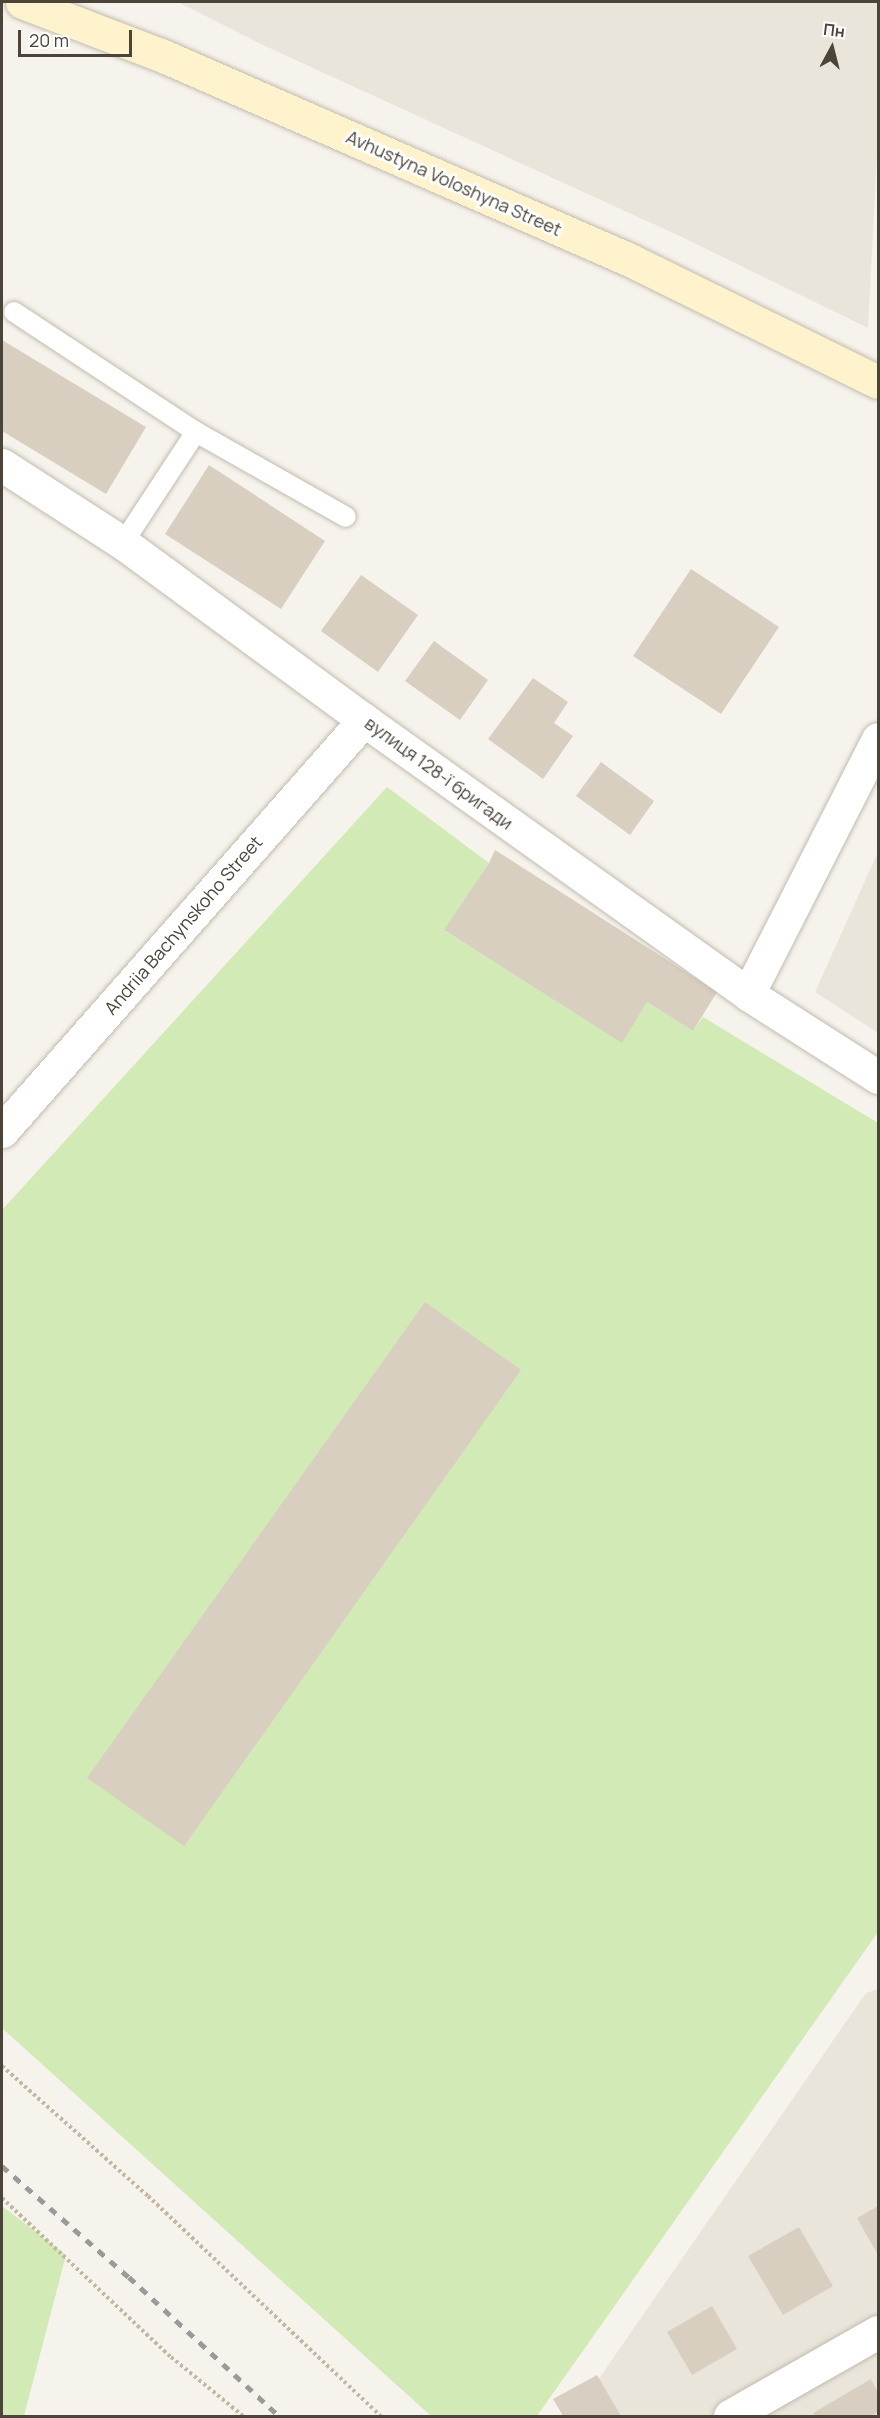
<!DOCTYPE html>
<html>
<head>
<meta charset="utf-8">
<style>
	body { margin:0 }
	#map { position:relative; width:880px; height:2418px; overflow:hidden; background:#f6f3ec; font-family:Manrope,sans-serif }
	div>[style] { position:absolute }
	[style*='--x'] { left:calc(var(--x)*1px); top:calc(var(--y)*1px); width:calc(var(--w)*1px); rotate:calc(var(--a)*1deg) }
	.residential>* { inset:0; background:#eae5da }
	.green>* { inset:0; background:#d2eab5 }
	.building>* { inset:0; background:#d8cfc1 }
	.path>* { height:4px; margin-top:-2px; transform-origin:0; background:repeating-linear-gradient(90deg,#c4b79f 0 3px,transparent 0 6px) }
	.roads { filter:drop-shadow(0 0 2px #c2bbae) drop-shadow(0 0 2px #c2bbae) }
	.lane>* { height:20px; margin:-10px; padding:0 10px; transform-origin:10px; border-radius:10px; background:#fff }
	.street>* { height:33px; margin:-16.5px; padding:0 16.5px; transform-origin:16.5px; border-radius:16.5px; background:#fff }
	.secondary>* { height:33px; margin:-16.5px; padding:0 16.5px; transform-origin:16.5px; border-radius:16.5px; background:#fff3cd }
	.rail>* { height:4.5px; margin-top:-2.25px; transform-origin:0; background:repeating-linear-gradient(90deg,#9a9a9a 0 8px,transparent 0 16px) }
	span { translate:-50% -50%; white-space:nowrap; text-align:center; line-height:1.15; -webkit-text-stroke:5px #fff; paint-order:stroke }
	.street-label { font-size:18px; color:#4b4439 }
	.frame { position:absolute; inset:0; border:3px solid #4b4439; pointer-events:none }
	.north { position:absolute; left:802px; top:18px; width:60px; height:60px; -webkit-text-stroke:4px #fff; paint-order:stroke; rotate:7deg; font-size:16px; font-weight:700; line-height:24px; text-align:center; color:#4b4439 }
	.north::after { content:''; display:block; margin:auto; width:21px; height:27px; background:#4b4439; clip-path:polygon(50% 0,100% 100%,50% 72%,0 100%) }
	.scale { position:absolute; left:18px; top:30px; width:114px; height:27px; box-sizing:border-box; border:3px solid #4b4439; border-top:0; padding-left:8px; font-size:18px; line-height:21px; white-space:nowrap; color:#4b4439; -webkit-text-stroke:4px #fff; paint-order:stroke }
</style>
</head>
<body>
<div id="map">
	<div class="residential">
		<div style="clip-path:polygon(178px 2px,878px 2px,878px 135px,868px 328px,686px 239px,265px 46px)"></div>
		<div style="clip-path:polygon(878px 852px,878px 1033px,815px 992px)"></div>
		<div style="clip-path:polygon(878px 1989px,878px 2416px,573px 2416px,866px 1993px)"></div>
	</div>
	<div class="green">
		<div style="clip-path:polygon(387px 787px,489px 863px,445px 931px,621px 1042px,647px 1002px,693px 1031px,703px 1017px,878px 1123px,878px 1932px,537px 2416px,431px 2416px,2px 2028px,2px 1210px)"></div>
		<div style="clip-path:polygon(2px 2206px,66px 2255px,24px 2416px,2px 2416px)"></div>
	</div>
	<div class="building">
		<div style="clip-path:polygon(2px 340px,146px 427px,106px 494px,2px 431px)"></div>
		<div style="clip-path:polygon(209px 465px,325px 541px,281px 609px,165px 534px)"></div>
		<div style="clip-path:polygon(691px 569px,779px 627px,721px 714px,633px 656px)"></div>
		<div style="clip-path:polygon(361px 575px,418px 615px,378px 672px,321px 631px)"></div>
		<div style="clip-path:polygon(434px 641px,488px 680px,460px 720px,405px 681px)"></div>
		<div style="clip-path:polygon(533px 678px,568px 702px,554px 723px,573px 736px,543px 779px,488px 739px)"></div>
		<div style="clip-path:polygon(601px 762px,654px 801px,630px 835px,576px 796px)"></div>
		<div style="clip-path:polygon(495px 850px,717px 992px,693px 1031px,647px 1002px,622px 1043px,444px 930px,489px 863px)"></div>
		<div style="clip-path:polygon(425px 1302px,521px 1370px,184px 1846px,87px 1778px)"></div>
		<div style="clip-path:polygon(878px 2206px,878px 2255px,857px 2218px)"></div>
		<div style="clip-path:polygon(799px 2227px,833px 2286px,783px 2315px,748px 2256px)"></div>
		<div style="clip-path:polygon(712px 2306px,737px 2349px,692px 2375px,667px 2332px)"></div>
		<div style="clip-path:polygon(597px 2375px,621px 2416px,563px 2416px,553px 2399px)"></div>
		<div style="clip-path:polygon(871px 2379px,878px 2393px,878px 2412px,871px 2416px,815px 2416px,813px 2413px)"></div>
	</div>
	<div class="path">
		<div style="--x:2;--y:2066;--w:195;--a:41.7"></div>
		<div style="--x:148;--y:2196;--w:320;--a:43.4"></div>
		<div style="--x:2;--y:2198;--w:232;--a:43.3"></div>
		<div style="--x:171;--y:2357;--w:93;--a:39.3"></div>
	</div>
	<div class="roads">
		<div class="lane">
			<div style="--x:14;--y:312;--w:218;--a:33.4"></div>
			<div style="--x:196;--y:432;--w:172;--a:29.5"></div>
			<div style="--x:123;--y:543;--w:133;--a:-56.7"></div>
		</div>
		<div class="street">
			<div style="--x:2;--y:465;--w:144;--a:32.8"></div>
			<div style="--x:123;--y:543;--w:299;--a:36.3"></div>
			<div style="--x:364;--y:720;--w:472;--a:35.5"></div>
			<div style="--x:748;--y:994;--w:154;--a:32.6"></div>
			<div style="--x:748;--y:994;--w:286;--a:-63"></div>
			<div style="--x:2;--y:1131;--w:548;--a:-48.63"></div>
			<div style="--x:730;--y:2416;--w:170;--a:-29.6"></div>
		</div>
		<div class="secondary">
			<div style="--x:22;--y:2;--w:149;--a:20.9"></div>
			<div style="--x:161;--y:55;--w:512;--a:23.61"></div>
			<div style="--x:630;--y:260;--w:276;--a:26.2"></div>
		</div>
	</div>
	<div class="rail">
		<div style="--x:2;--y:2166;--w:169;--a:41.2"></div>
		<div style="--x:129;--y:2277;--w:205;--a:42.8"></div>
	</div>
	<div class="street-label">
		<span style="left:454px;top:183px;rotate:24deg">Avhustyna Voloshyna Street</span>
		<span style="left:439px;top:773px;rotate:36deg">вулиця 128-ї бригади</span>
		<span style="left:183px;top:925px;rotate:-49deg">Andriia Bachynskoho Street</span>
	</div>
	<div class="frame"></div>
	<div class="north">Пн</div>
	<div class="scale">20 m</div>
</div>
</body>
</html>
